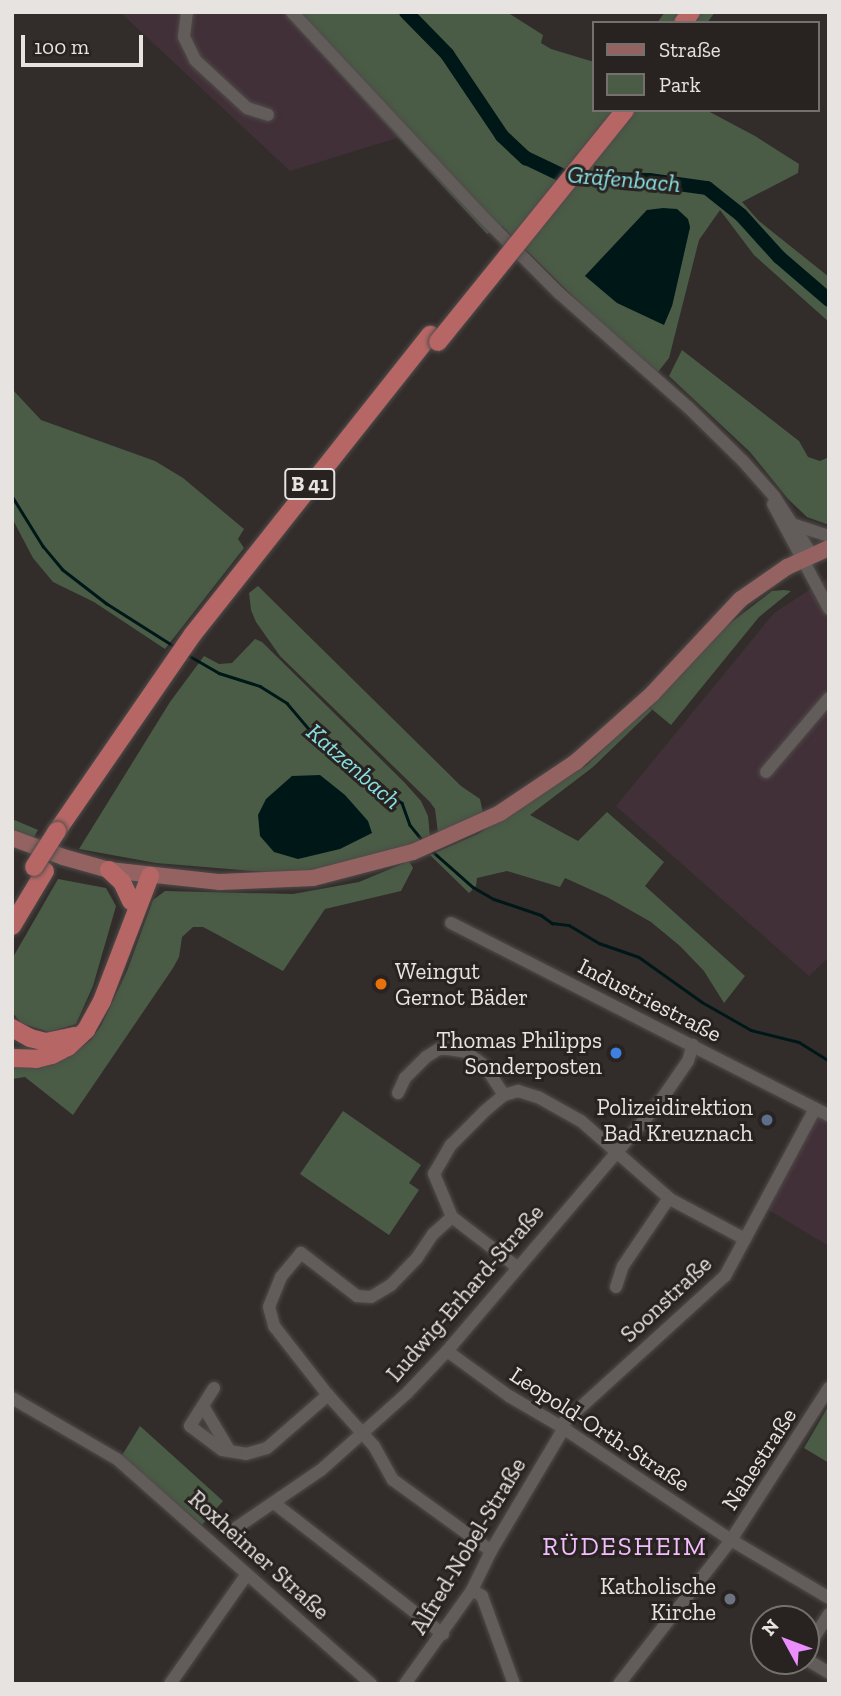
<!DOCTYPE html>
<html>
<head>
<meta charset="utf-8">
<style>
	body { margin:0 }
	#map { position:relative; width:841px; height:1696px; overflow:hidden; background:#322d2b; font-family:"Zilla Slab",serif }
	div>[style] { position:absolute }
	[style*='--x'] { left:calc(var(--x)*1px); top:calc(var(--y)*1px); width:calc(var(--w)*1px); rotate:calc(var(--a)*1deg) }
	.commercial>* { inset:0; background:#423038 }
	.green>* { inset:0; background:#4a5c46 }
	.water>* { inset:0; background:#001718 }
	.stream>* { height:2.5px; margin:-1.25px; padding:0 1.25px; transform-origin:1.25px; border-radius:1.25px; background:#001718 }
	.river>* { height:14px; margin:-7px; padding:0 7px; transform-origin:7px; border-radius:7px; background:#001718 }
	.roads { filter:drop-shadow(0 0 2px #4f4b49) drop-shadow(0 0 2px #4f4b49) }
	.minor>* { height:12px; margin:-6px; padding:0 6px; transform-origin:6px; border-radius:6px; background:#625c5a }
	.major>* { height:16px; margin:-8px; padding:0 8px; transform-origin:8px; border-radius:8px; background:#946361 }
	.highway>* { height:18px; margin:-9px; padding:0 9px; transform-origin:9px; border-radius:9px; background:#b66765 }
	.bridges { filter:drop-shadow(0 0 2px #4f4b49) drop-shadow(0 0 2px #4f4b49) }
	.highway-bridge>* { height:18px; margin:-9px; padding:0 9px; transform-origin:9px; border-radius:9px; background:#b66765 }
	.dots>* { width:19px; height:19px; translate:-50% -50%; box-sizing:border-box; border:4px solid #282321; border-radius:50% }
	span { translate:-50% -50%; white-space:nowrap; text-align:center; line-height:1.15; -webkit-text-stroke:6px #282321; paint-order:stroke }
	.shield-label span { padding:2px 5px; background:#282321; border:2px solid; border-radius:5px; -webkit-text-stroke-width:0 }
	.shield-label { font-size:21px; color:#e6e3e1; font-weight:700 }
	.poi-label { font-size:23px; color:#e6e3e1 }
	.left { translate:0 -50%; text-align:left }
	.right { translate:-100% -50%; text-align:right }
	.street-label { font-size:23px; color:#e6e3e1 }
	.water-label { font-size:24px; color:#88e0e2; font-style:italic }
	.quarter-label { font-size:26px; color:#f1befc; letter-spacing:2px }
	.frame { position:absolute; inset:0; border:14px solid #e6e3e1; pointer-events:none }
	.legend { position:absolute; left:592px; top:21px; width:228px; height:91px; box-sizing:border-box; background:#282321; border:2px solid #74706e; margin:0; padding:9px 12px; list-style:none; font-size:21px; color:#e6e3e1 }
	.legend li { display:flex; align-items:center; gap:14px; height:35px }
	.legend b { width:35px; border:2px solid #74706e }
	.north { position:absolute; left:750px; top:1605px; width:70px; height:70px; box-sizing:border-box; background:#282321; border:2px solid #74706e; border-radius:50%; rotate:311deg; font-size:19px; font-weight:700; line-height:28px; text-align:center; color:#e6e3e1 }
	.north::after { content:''; display:block; margin:auto; width:24px; height:32px; background:#ea8dfd; clip-path:polygon(50% 0,100% 100%,50% 72%,0 100%) }
	.scale { position:absolute; left:21px; top:35px; width:122px; height:32px; box-sizing:border-box; border:4px solid #e6e3e1; border-top:0; padding-left:9px; font-size:21px; line-height:24px; white-space:nowrap; color:#e6e3e1; -webkit-text-stroke:5px #282321; paint-order:stroke }
</style>
</head>
<body>
<div id="map">
	<div class="commercial">
		<div style="clip-path:polygon(120px 12px,283px 12px,400px 137px,290px 171px)"></div>
		<div style="clip-path:polygon(829px 577px,829px 957px,809px 976px,616px 806px,774px 613px)"></div>
		<div style="clip-path:polygon(817px 1116px,829px 1123px,829px 1246px,767px 1209px)"></div>
	</div>
	<div class="green">
		<div style="clip-path:polygon(evenodd,283px 12px,507px 12px,543px 35px,541px 43px,551px 49px,594px 62px,594px 110px,706px 110px,755px 136px,799px 164px,798px 173px,742px 202px,759px 221px,829px 277px,829px 322px,754px 255px,720px 210px,699px 240px,669px 358px,658px 372px,591px 314px,502px 226px,487px 234px,283px 12px,647px 210px,690px 227px,672px 306px,585px 276px,647px 210px)"></div>
		<div style="clip-path:polygon(665px 12px,715px 12px,707px 23px,657px 23px)"></div>
		<div style="clip-path:polygon(682px 350px,799px 441px,808px 457px,820px 461px,829px 457px,829px 525px,807px 517px,788px 499px,750px 452px,669px 376px)"></div>
		<div style="clip-path:polygon(12px 389px,41px 420px,155px 461px,183px 478px,244px 529px,238px 539px,244px 548px,165px 649px,94px 602px,53px 582px,33px 558px,12px 518px)"></div>
		<div style="clip-path:polygon(258px 586px,461px 786px,480px 799px,483px 813px,438px 833px,435px 809px,430px 802px,280px 656px,256px 622px,251px 610px,249px 593px)"></div>
		<div style="clip-path:polygon(784px 590px,791px 591px,759px 617px,671px 725px,648px 706px,716px 634px,772px 591px)"></div>
		<div style="clip-path:polygon(255px 639px,262px 642px,404px 782px,421px 801px,428px 816px,430px 837px,396px 853px,329px 869px,277px 873px,156px 863px,79px 849px,170px 702px,204px 656px,219px 664px,232px 663px)"></div>
		<div style="clip-path:polygon(647px 706px,652px 710px,593px 767px,530px 815px,578px 841px,607px 812px,664px 862px,645px 886px,745px 976px,724px 1003px,704px 971px,680px 946px,651px 922px,607px 897px,565px 878px,560px 887px,507px 871px,477px 878px,476px 886px,469px 893px,430px 855px,478px 834px,587px 765px)"></div>
		<div style="clip-path:polygon(12px 819px,38px 830px,33px 839px,12px 829px)"></div>
		<div style="clip-path:polygon(409px 861px,413px 868px,401px 891px,325px 909px,283px 971px,220px 936px,203px 927px,193px 927px,182px 937px,179px 957px,173px 968px,73px 1115px,25px 1077px,12px 1079px,12px 1063px,39px 1065px,69px 1057px,91px 1040px,101px 1026px,127px 971px,153px 900px,165px 891px,293px 894px,359px 882px)"></div>
		<div style="clip-path:polygon(58px 879px,106px 888px,116px 906px,93px 986px,76px 1024px,49px 1032px,21px 1023px,12px 1012px,12px 959px)"></div>
		<div style="clip-path:polygon(343px 1111px,421px 1165px,409px 1183px,419px 1190px,389px 1235px,300px 1174px)"></div>
		<div style="clip-path:polygon(829px 1405px,829px 1463px,804px 1448px)"></div>
		<div style="clip-path:polygon(140px 1426px,223px 1501px,202px 1525px,121px 1457px)"></div>
	</div>
	<div class="water">
		<div style="clip-path:polygon(663px 208px,677px 209px,688px 219px,690px 227px,672px 306px,664px 325px,617px 303px,585px 276px,647px 210px)"></div>
		<div style="clip-path:polygon(320px 775px,345px 795px,368px 821px,372px 833px,340px 849px,298px 859px,274px 852px,260px 836px,258px 815px,266px 799px,292px 776px)"></div>
	</div>
	<div class="stream">
		<div style="--x:12;--y:496;--w:59;--a:58.2"></div>
		<div style="--x:43;--y:546;--w:30;--a:50"></div>
		<div style="--x:62;--y:569;--w:56;--a:37.7"></div>
		<div style="--x:106;--y:603;--w:84;--a:32.4"></div>
		<div style="--x:188;--y:655;--w:36;--a:30"></div>
		<div style="--x:219;--y:673;--w:43;--a:17.6"></div>
		<div style="--x:260;--y:686;--w:32;--a:32"></div>
		<div style="--x:287;--y:703;--w:42;--a:49.8"></div>
		<div style="--x:314;--y:735;--w:22;--a:18"></div>
		<div style="--x:335;--y:742;--w:61;--a:46.3"></div>
		<div style="--x:377;--y:786;--w:30;--a:34"></div>
		<div style="--x:402;--y:803;--w:23;--a:70"></div>
		<div style="--x:410;--y:825;--w:19;--a:51"></div>
		<div style="--x:431;--y:850;--w:56;--a:41.4"></div>
		<div style="--x:473;--y:887;--w:24;--a:30"></div>
		<div style="--x:494;--y:899;--w:50;--a:18.8"></div>
		<div style="--x:541;--y:915;--w:14;--a:36"></div>
		<div style="--x:552;--y:923;--w:17;--a:7"></div>
		<div style="--x:569;--y:925;--w:35;--a:31"></div>
		<div style="--x:599;--y:943;--w:42;--a:19.3"></div>
		<div style="--x:639;--y:957;--w:77;--a:35.5"></div>
		<div style="--x:702;--y:1002;--w:56;--a:29.7"></div>
		<div style="--x:751;--y:1030;--w:49;--a:14"></div>
		<div style="--x:799;--y:1042;--w:36;--a:32"></div>
	</div>
	<div class="river">
		<div style="--x:406;--y:12;--w:59;--a:45.7"></div>
		<div style="--x:447;--y:54;--w:99;--a:56.1"></div>
		<div style="--x:502;--y:136;--w:33;--a:43"></div>
		<div style="--x:526;--y:158;--w:47;--a:25.5"></div>
		<div style="--x:568;--y:178;--w:81;--a:1.4"></div>
		<div style="--x:649;--y:180;--w:59;--a:7.9"></div>
		<div style="--x:707;--y:188;--w:43;--a:38.5"></div>
		<div style="--x:741;--y:215;--w:57;--a:47.9"></div>
		<div style="--x:779;--y:257;--w:66;--a:40.7"></div>
	</div>
	<div class="roads">
		<div class="minor">
			<div style="--x:187;--y:12;--w:25;--a:97"></div>
			<div style="--x:184;--y:37;--w:25;--a:64"></div>
			<div style="--x:195;--y:60;--w:71;--a:42.7"></div>
			<div style="--x:247;--y:108;--w:22;--a:18"></div>
			<div style="--x:292;--y:12;--w:287;--a:47"></div>
			<div style="--x:488;--y:222;--w:100;--a:45"></div>
			<div style="--x:559;--y:293;--w:172;--a:41.5"></div>
			<div style="--x:688;--y:407;--w:77;--a:44.5"></div>
			<div style="--x:743;--y:461;--w:47;--a:48.5"></div>
			<div style="--x:774;--y:496;--w:70;--a:57.2"></div>
			<div style="--x:773;--y:504;--w:119;--a:61.9"></div>
			<div style="--x:795;--y:525;--w:36;--a:18"></div>
			<div style="--x:766;--y:772;--w:97;--a:-49.6"></div>
			<div style="--x:451;--y:923;--w:424;--a:27"></div>
			<div style="--x:398;--y:1093;--w:17;--a:-65"></div>
			<div style="--x:405;--y:1078;--w:30;--a:-45"></div>
			<div style="--x:426;--y:1057;--w:15;--a:-32"></div>
			<div style="--x:439;--y:1049;--w:9;--a:0"></div>
			<div style="--x:448;--y:1049;--w:18;--a:9"></div>
			<div style="--x:466;--y:1052;--w:24;--a:36"></div>
			<div style="--x:485;--y:1066;--w:35;--a:57"></div>
			<div style="--x:452;--y:1217;--w:25;--a:138"></div>
			<div style="--x:433;--y:1234;--w:29;--a:124"></div>
			<div style="--x:417;--y:1258;--w:37;--a:134"></div>
			<div style="--x:391;--y:1285;--w:23;--a:149"></div>
			<div style="--x:371;--y:1297;--w:14;--a:-176"></div>
			<div style="--x:357;--y:1296;--w:71;--a:-142.5"></div>
			<div style="--x:301;--y:1253;--w:31;--a:130"></div>
			<div style="--x:281;--y:1277;--w:32;--a:112"></div>
			<div style="--x:269;--y:1307;--w:20;--a:75"></div>
			<div style="--x:274;--y:1326;--w:88;--a:52"></div>
			<div style="--x:328;--y:1395;--w:69;--a:48"></div>
			<div style="--x:374;--y:1446;--w:39;--a:61"></div>
			<div style="--x:393;--y:1480;--w:121;--a:35.9"></div>
			<div style="--x:452;--y:1217;--w:47;--a:-112.7"></div>
			<div style="--x:434;--y:1174;--w:34;--a:-60"></div>
			<div style="--x:451;--y:1145;--w:49;--a:-45"></div>
			<div style="--x:486;--y:1110;--w:23;--a:-40"></div>
			<div style="--x:504;--y:1095;--w:15;--a:-16"></div>
			<div style="--x:518;--y:1091;--w:21;--a:17"></div>
			<div style="--x:538;--y:1097;--w:49;--a:29.2"></div>
			<div style="--x:581;--y:1121;--w:118;--a:41.2"></div>
			<div style="--x:670;--y:1199;--w:85;--a:28.1"></div>
			<div style="--x:452;--y:1217;--w:82;--a:37.6"></div>
			<div style="--x:616;--y:1287;--w:22;--a:-72"></div>
			<div style="--x:623;--y:1266;--w:82;--a:-55.9"></div>
			<div style="--x:447;--y:1351;--w:77;--a:36"></div>
			<div style="--x:509;--y:1396;--w:59;--a:30.5"></div>
			<div style="--x:560;--y:1426;--w:206;--a:33.7"></div>
			<div style="--x:731;--y:1540;--w:114;--a:30.6"></div>
			<div style="--x:214;--y:1388;--w:45;--a:122.3"></div>
			<div style="--x:190;--y:1426;--w:40;--a:37"></div>
			<div style="--x:222;--y:1450;--w:24;--a:9"></div>
			<div style="--x:246;--y:1454;--w:22;--a:-16"></div>
			<div style="--x:267;--y:1448;--w:81;--a:-41"></div>
			<div style="--x:12;--y:1398;--w:121;--a:30.2"></div>
			<div style="--x:117;--y:1459;--w:339;--a:41.5"></div>
			<div style="--x:203;--y:1406;--w:51;--a:59.4"></div>
			<div style="--x:560;--y:1426;--w:223;--a:-42.3"></div>
			<div style="--x:725;--y:1276;--w:190;--a:-61.7"></div>
			<div style="--x:274;--y:1503;--w:214;--a:37.8"></div>
			<div style="--x:230;--y:1532;--w:110;--a:-34.3"></div>
			<div style="--x:321;--y:1470;--w:115;--a:-41.8"></div>
			<div style="--x:407;--y:1393;--w:58;--a:-46.4"></div>
			<div style="--x:447;--y:1351;--w:326;--a:-49.5"></div>
			<div style="--x:659;--y:1103;--w:51;--a:-55.4"></div>
			<div style="--x:688;--y:1061;--w:17;--a:-73"></div>
			<div style="--x:472;--y:1590;--w:12;--a:31"></div>
			<div style="--x:482;--y:1596;--w:94;--a:70"></div>
			<div style="--x:806;--y:1650;--w:43;--a:-57.4"></div>
			<div style="--x:806;--y:1659;--w:27;--a:31"></div>
			<div style="--x:170;--y:1684;--w:134;--a:-55"></div>
			<div style="--x:405;--y:1684;--w:115;--a:-54.5"></div>
			<div style="--x:472;--y:1590;--w:43;--a:-64"></div>
			<div style="--x:491;--y:1551;--w:143;--a:-59.3"></div>
			<div style="--x:619;--y:1684;--w:182;--a:-52.1"></div>
			<div style="--x:731;--y:1540;--w:181;--a:-57.2"></div>
		</div>
		<div class="major">
			<div style="--x:12;--y:838;--w:54;--a:20.4"></div>
			<div style="--x:63;--y:857;--w:48;--a:15.8"></div>
			<div style="--x:109;--y:870;--w:112;--a:6.2"></div>
			<div style="--x:220;--y:882;--w:93;--a:-2.5"></div>
			<div style="--x:313;--y:878;--w:103;--a:-14.6"></div>
			<div style="--x:413;--y:852;--w:95;--a:-24.1"></div>
			<div style="--x:500;--y:813;--w:92;--a:-33.9"></div>
			<div style="--x:576;--y:762;--w:102;--a:-41.8"></div>
			<div style="--x:652;--y:694;--w:130;--a:-46.9"></div>
			<div style="--x:741;--y:599;--w:56;--a:-34.8"></div>
			<div style="--x:787;--y:567;--w:46;--a:-24.3"></div>
		</div>
		<div class="highway">
			<div style="--x:683;--y:23;--w:14;--a:-54"></div>
			<div style="--x:57;--y:831;--w:239;--a:-55.4"></div>
			<div style="--x:193;--y:634;--w:382;--a:-51.6"></div>
			<div style="--x:109;--y:870;--w:18;--a:43"></div>
			<div style="--x:122;--y:882;--w:21;--a:65"></div>
			<div style="--x:12;--y:926;--w:64;--a:-59"></div>
			<div style="--x:12;--y:1028;--w:21;--a:29"></div>
			<div style="--x:30;--y:1038;--w:16;--a:14"></div>
			<div style="--x:46;--y:1042;--w:29;--a:-12"></div>
			<div style="--x:12;--y:1058;--w:24;--a:2"></div>
			<div style="--x:36;--y:1059;--w:16;--a:-14"></div>
			<div style="--x:52;--y:1055;--w:18;--a:-27"></div>
			<div style="--x:68;--y:1047;--w:25;--a:-43"></div>
			<div style="--x:86;--y:1030;--w:33;--a:-61"></div>
			<div style="--x:102;--y:1001;--w:134;--a:-69"></div>
		</div>
	</div>
	<div class="bridges">
		<div class="highway-bridge">
			<div style="--x:438;--y:342;--w:298;--a:-51.1"></div>
			<div style="--x:34;--y:867;--w:43;--a:-57.4"></div>
		</div>
	</div>
	<div class="dots">
		<div style="left:381px;top:984px;background:#e8710a"></div>
		<div style="left:616px;top:1053px;background:#3f7fe0"></div>
		<div style="left:767px;top:1120px;background:#5c6f8a"></div>
		<div style="left:730px;top:1599px;background:#6b7280"></div>
	</div>
	<div class="shield-label">
		<span style="left:310px;top:484px">B 41</span>
	</div>
	<div class="poi-label">
		<span class="left" style="left:395px;top:984px">Weingut<br>Gernot Bäder</span>
		<span class="right" style="left:602px;top:1053px">Thomas Philipps<br>Sonderposten</span>
		<span class="right" style="left:753px;top:1120px">Polizeidirektion<br>Bad Kreuznach</span>
		<span class="right" style="left:716px;top:1599px">Katholische<br>Kirche</span>
	</div>
	<div class="street-label">
		<span style="left:650px;top:1000px;rotate:27deg">Industriestraße</span>
		<span style="left:465px;top:1293px;rotate:-49deg">Ludwig-Erhard-Straße</span>
		<span style="left:666px;top:1299px;rotate:-43deg">Soonstraße</span>
		<span style="left:600px;top:1429px;rotate:33deg">Leopold-Orth-Straße</span>
		<span style="left:759px;top:1459px;rotate:-57deg">Nahestraße</span>
		<span style="left:468px;top:1546px;rotate:-59deg">Alfred-Nobel-Straße</span>
		<span style="left:259px;top:1555px;rotate:42deg">Roxheimer Straße</span>
	</div>
	<div class="water-label">
		<span style="left:624px;top:179px;rotate:5deg">Gräfenbach</span>
		<span style="left:354px;top:766px;rotate:41deg">Katzenbach</span>
	</div>
	<div class="quarter-label">
		<span style="left:625px;top:1547px">RÜDESHEIM</span>
	</div>
	<div class="frame"></div>
	<ul class="legend">
	<li><b style="height:9px;background:#946361"></b>Straße</li>
	<li><b style="height:19px;background:#4a5c46"></b>Park</li>
	</ul>
	<div class="north">N</div>
	<div class="scale">100 m</div>
</div>
</body>
</html>
